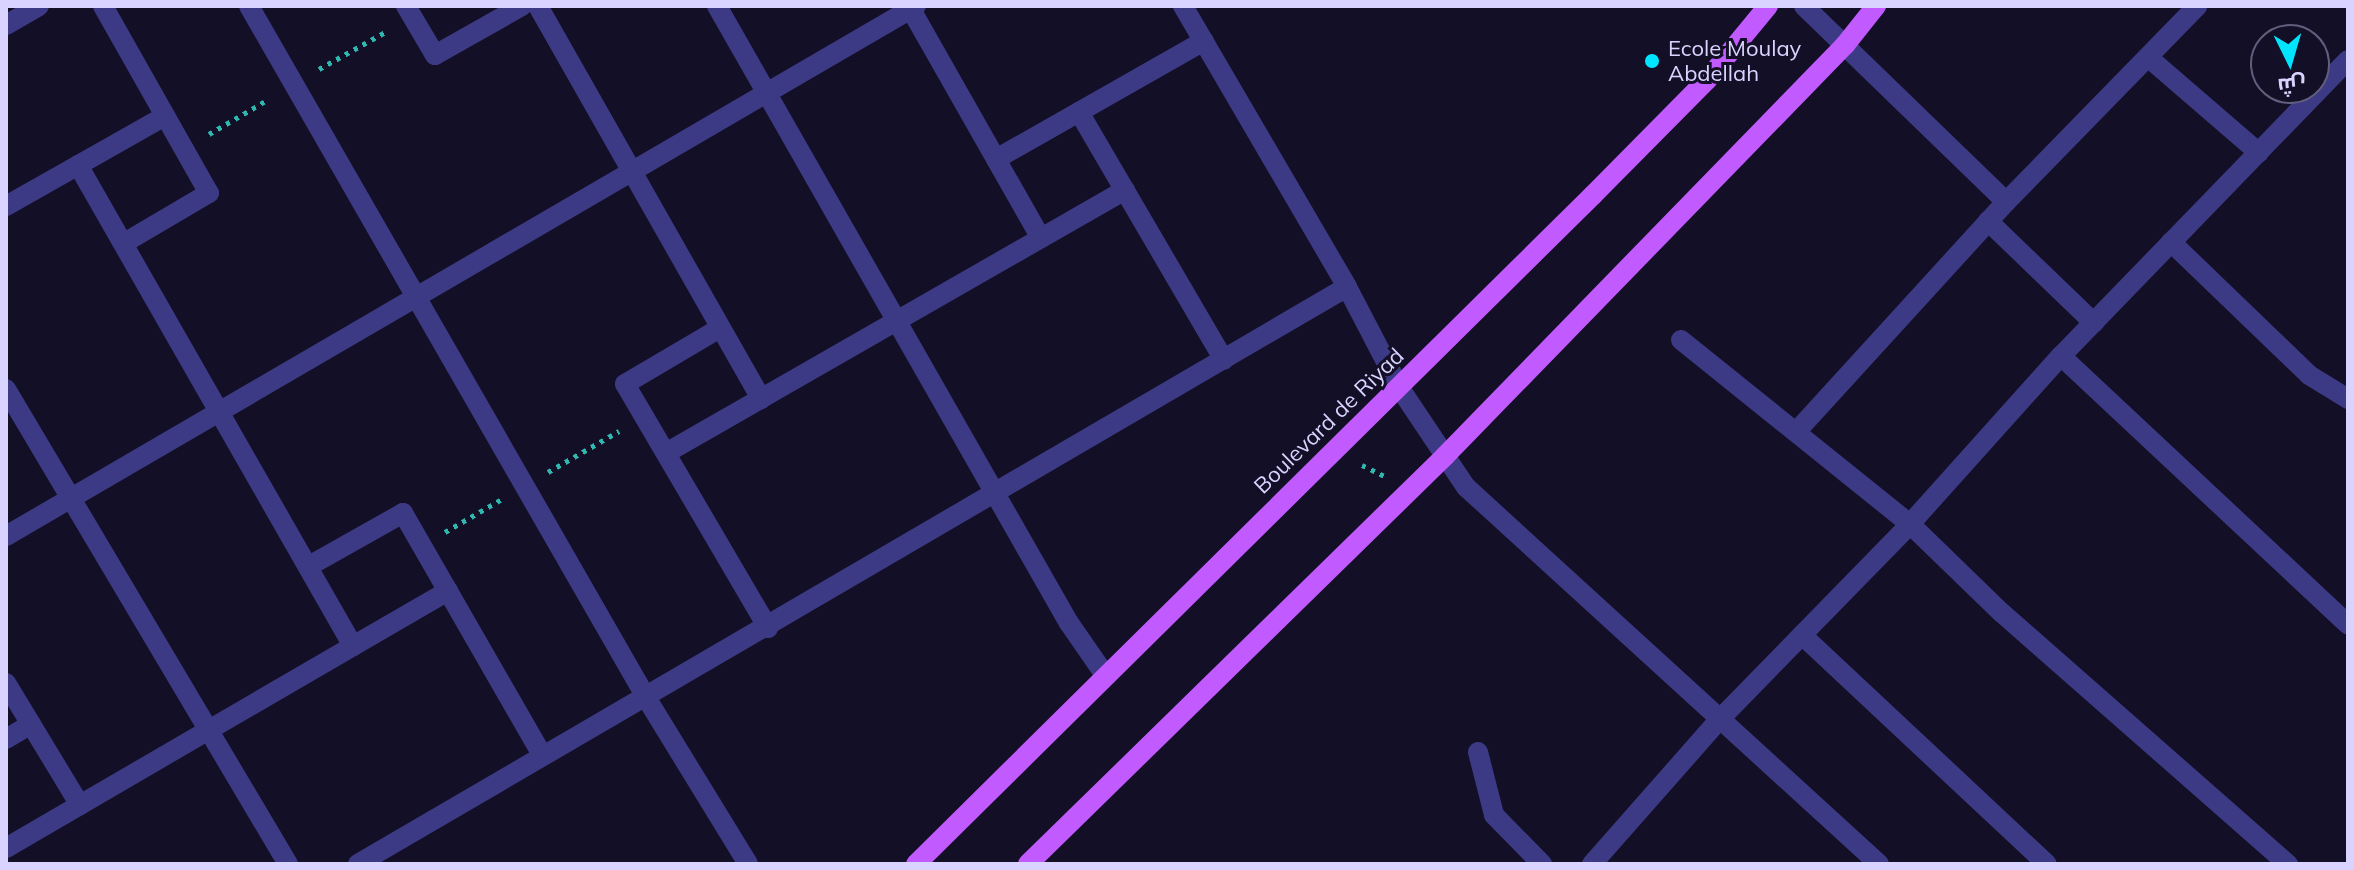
<!DOCTYPE html>
<html>
<head>
<meta charset="utf-8">
<style>
	body { margin:0 }
	#map { position:relative; width:2354px; height:870px; overflow:hidden; background:#130f26; font-family:Mulish,Cairo,sans-serif }
	div>[style] { position:absolute }
	[style*='--x'] { left:calc(var(--x)*1px); top:calc(var(--y)*1px); width:calc(var(--w)*1px); rotate:calc(var(--a)*1deg) }
	.path>* { height:5px; margin-top:-2.5px; transform-origin:0; background:repeating-linear-gradient(90deg,#2fb8b0 0 4px,transparent 0 10px) }
	.minor>* { height:20px; margin:-10px; padding:0 10px; transform-origin:10px; border-radius:10px; background:#3d3a85 }
	.major>* { height:20px; margin:-10px; padding:0 10px; transform-origin:10px; border-radius:10px; background:#c25bff }
	.dots>* { width:22px; height:22px; translate:-50% -50%; box-sizing:border-box; border:4px solid #130f26; border-radius:50% }
	span { translate:-50% -50%; white-space:nowrap; text-align:center; line-height:1.15; -webkit-text-stroke:6px #130f26; paint-order:stroke }
	.poi-label { font-size:22px; color:#d9d4ff }
	.left { translate:0 -50%; text-align:left }
	.street-label { font-size:22px; color:#d9d4ff }
	.frame { position:absolute; inset:0; border:8px solid #d9d4ff; pointer-events:none }
	.north { position:absolute; left:2250px; top:24px; width:80px; height:80px; box-sizing:border-box; background:#130f26; border:2px solid #625e7d; border-radius:50%; rotate:175deg; font-size:22px; font-weight:700; line-height:32px; text-align:center; color:#d9d4ff }
	.north::after { content:''; display:block; margin:auto; width:28px; height:36px; background:#00e5ff; clip-path:polygon(50% 0,100% 100%,50% 72%,0 100%) }
</style>
</head>
<body>
<div id="map">
	<div class="path">
		<div style="--x:319;--y:69;--w:78;--a:-29.2"></div>
		<div style="--x:209;--y:134;--w:69;--a:-30.3"></div>
		<div style="--x:1362;--y:465;--w:25;--a:26"></div>
		<div style="--x:548;--y:472;--w:82;--a:-30"></div>
		<div style="--x:445;--y:532;--w:66;--a:-30.1"></div>
	</div>
	<div class="minor">
		<div style="--x:103;--y:6;--w:215;--a:60.5"></div>
		<div style="--x:209;--y:193;--w:99;--a:149.5"></div>
		<div style="--x:249;--y:6;--w:799;--a:60.13"></div>
		<div style="--x:647;--y:699;--w:193;--a:58.5"></div>
		<div style="--x:406;--y:6;--w:57;--a:59.4"></div>
		<div style="--x:435;--y:55;--w:100;--a:-29.4"></div>
		<div style="--x:538;--y:6;--w:452;--a:60.4"></div>
		<div style="--x:717;--y:6;--w:710;--a:60.3"></div>
		<div style="--x:1069;--y:623;--w:63;--a:55.3"></div>
		<div style="--x:909;--y:6;--w:267;--a:60.4"></div>
		<div style="--x:1183;--y:6;--w:325;--a:59.7"></div>
		<div style="--x:1347;--y:287;--w:113;--a:62.5"></div>
		<div style="--x:1399;--y:387;--w:120;--a:56.2"></div>
		<div style="--x:1466;--y:487;--w:559;--a:42.39"></div>
		<div style="--x:1804;--y:6;--w:281;--a:44.1"></div>
		<div style="--x:6;--y:25;--w:38;--a:-30"></div>
		<div style="--x:2149;--y:58;--w:145;--a:40.8"></div>
		<div style="--x:1079;--y:112;--w:287;--a:59.7"></div>
		<div style="--x:996;--y:159;--w:239;--a:-29.6"></div>
		<div style="--x:6;--y:206;--w:183;--a:-29.5"></div>
		<div style="--x:1988;--y:221;--w:147;--a:43.9"></div>
		<div style="--x:2171;--y:242;--w:192;--a:43.9"></div>
		<div style="--x:2309;--y:375;--w:46;--a:31.6"></div>
		<div style="--x:720;--y:328;--w:110;--a:149.5"></div>
		<div style="--x:625;--y:384;--w:283;--a:59.6"></div>
		<div style="--x:1681;--y:340;--w:294;--a:38.8"></div>
		<div style="--x:1910;--y:524;--w:128;--a:44.1"></div>
		<div style="--x:2002;--y:613;--w:381;--a:41.3"></div>
		<div style="--x:2061;--y:356;--w:393;--a:43.1"></div>
		<div style="--x:6;--y:389;--w:552;--a:59.3"></div>
		<div style="--x:1796;--y:432;--w:311;--a:-47.6"></div>
		<div style="--x:2006;--y:202;--w:274;--a:-45.7"></div>
		<div style="--x:666;--y:453;--w:529;--a:-29.81"></div>
		<div style="--x:6;--y:536;--w:1053;--a:-30.22"></div>
		<div style="--x:309;--y:566;--w:108;--a:-29.4"></div>
		<div style="--x:403;--y:513;--w:280;--a:60.1"></div>
		<div style="--x:1802;--y:635;--w:335;--a:43.1"></div>
		<div style="--x:353;--y:646;--w:110;--a:-30.1"></div>
		<div style="--x:6;--y:683;--w:143;--a:58.8"></div>
		<div style="--x:6;--y:739;--w:29;--a:-31"></div>
		<div style="--x:1478;--y:752;--w:65;--a:75.7"></div>
		<div style="--x:1494;--y:815;--w:69;--a:45.6"></div>
		<div style="--x:6;--y:848;--w:402;--a:-30.2"></div>
		<div style="--x:353;--y:646;--w:554;--a:-119.76"></div>
		<div style="--x:358;--y:864;--w:1145;--a:-30.26"></div>
		<div style="--x:1592;--y:864;--w:192;--a:-48.6"></div>
		<div style="--x:1719;--y:720;--w:274;--a:-45.7"></div>
		<div style="--x:1910;--y:524;--w:226;--a:-48.1"></div>
		<div style="--x:2061;--y:356;--w:412;--a:-45.9"></div>
	</div>
	<div class="major">
		<div style="--x:916;--y:864;--w:952;--a:-44.66"></div>
		<div style="--x:1593;--y:195;--w:162;--a:-45.3"></div>
		<div style="--x:1707;--y:80;--w:96;--a:-50.5"></div>
		<div style="--x:1028;--y:864;--w:583;--a:-44.37"></div>
		<div style="--x:1445;--y:456;--w:574;--a:-45.78"></div>
		<div style="--x:1845;--y:45;--w:50;--a:-51.5"></div>
	</div>
	<div class="dots">
		<div style="left:1652px;top:61px;background:#00e5ff"></div>
	</div>
	<div class="poi-label">
		<span class="left" style="left:1668px;top:61px">Ecole Moulay<br>Abdellah</span>
	</div>
	<div class="street-label">
		<span style="left:1329px;top:421px;rotate:-44deg">Boulevard de Riyad</span>
	</div>
	<div class="frame"></div>
	<div class="north">ش</div>
</div>
</body>
</html>
